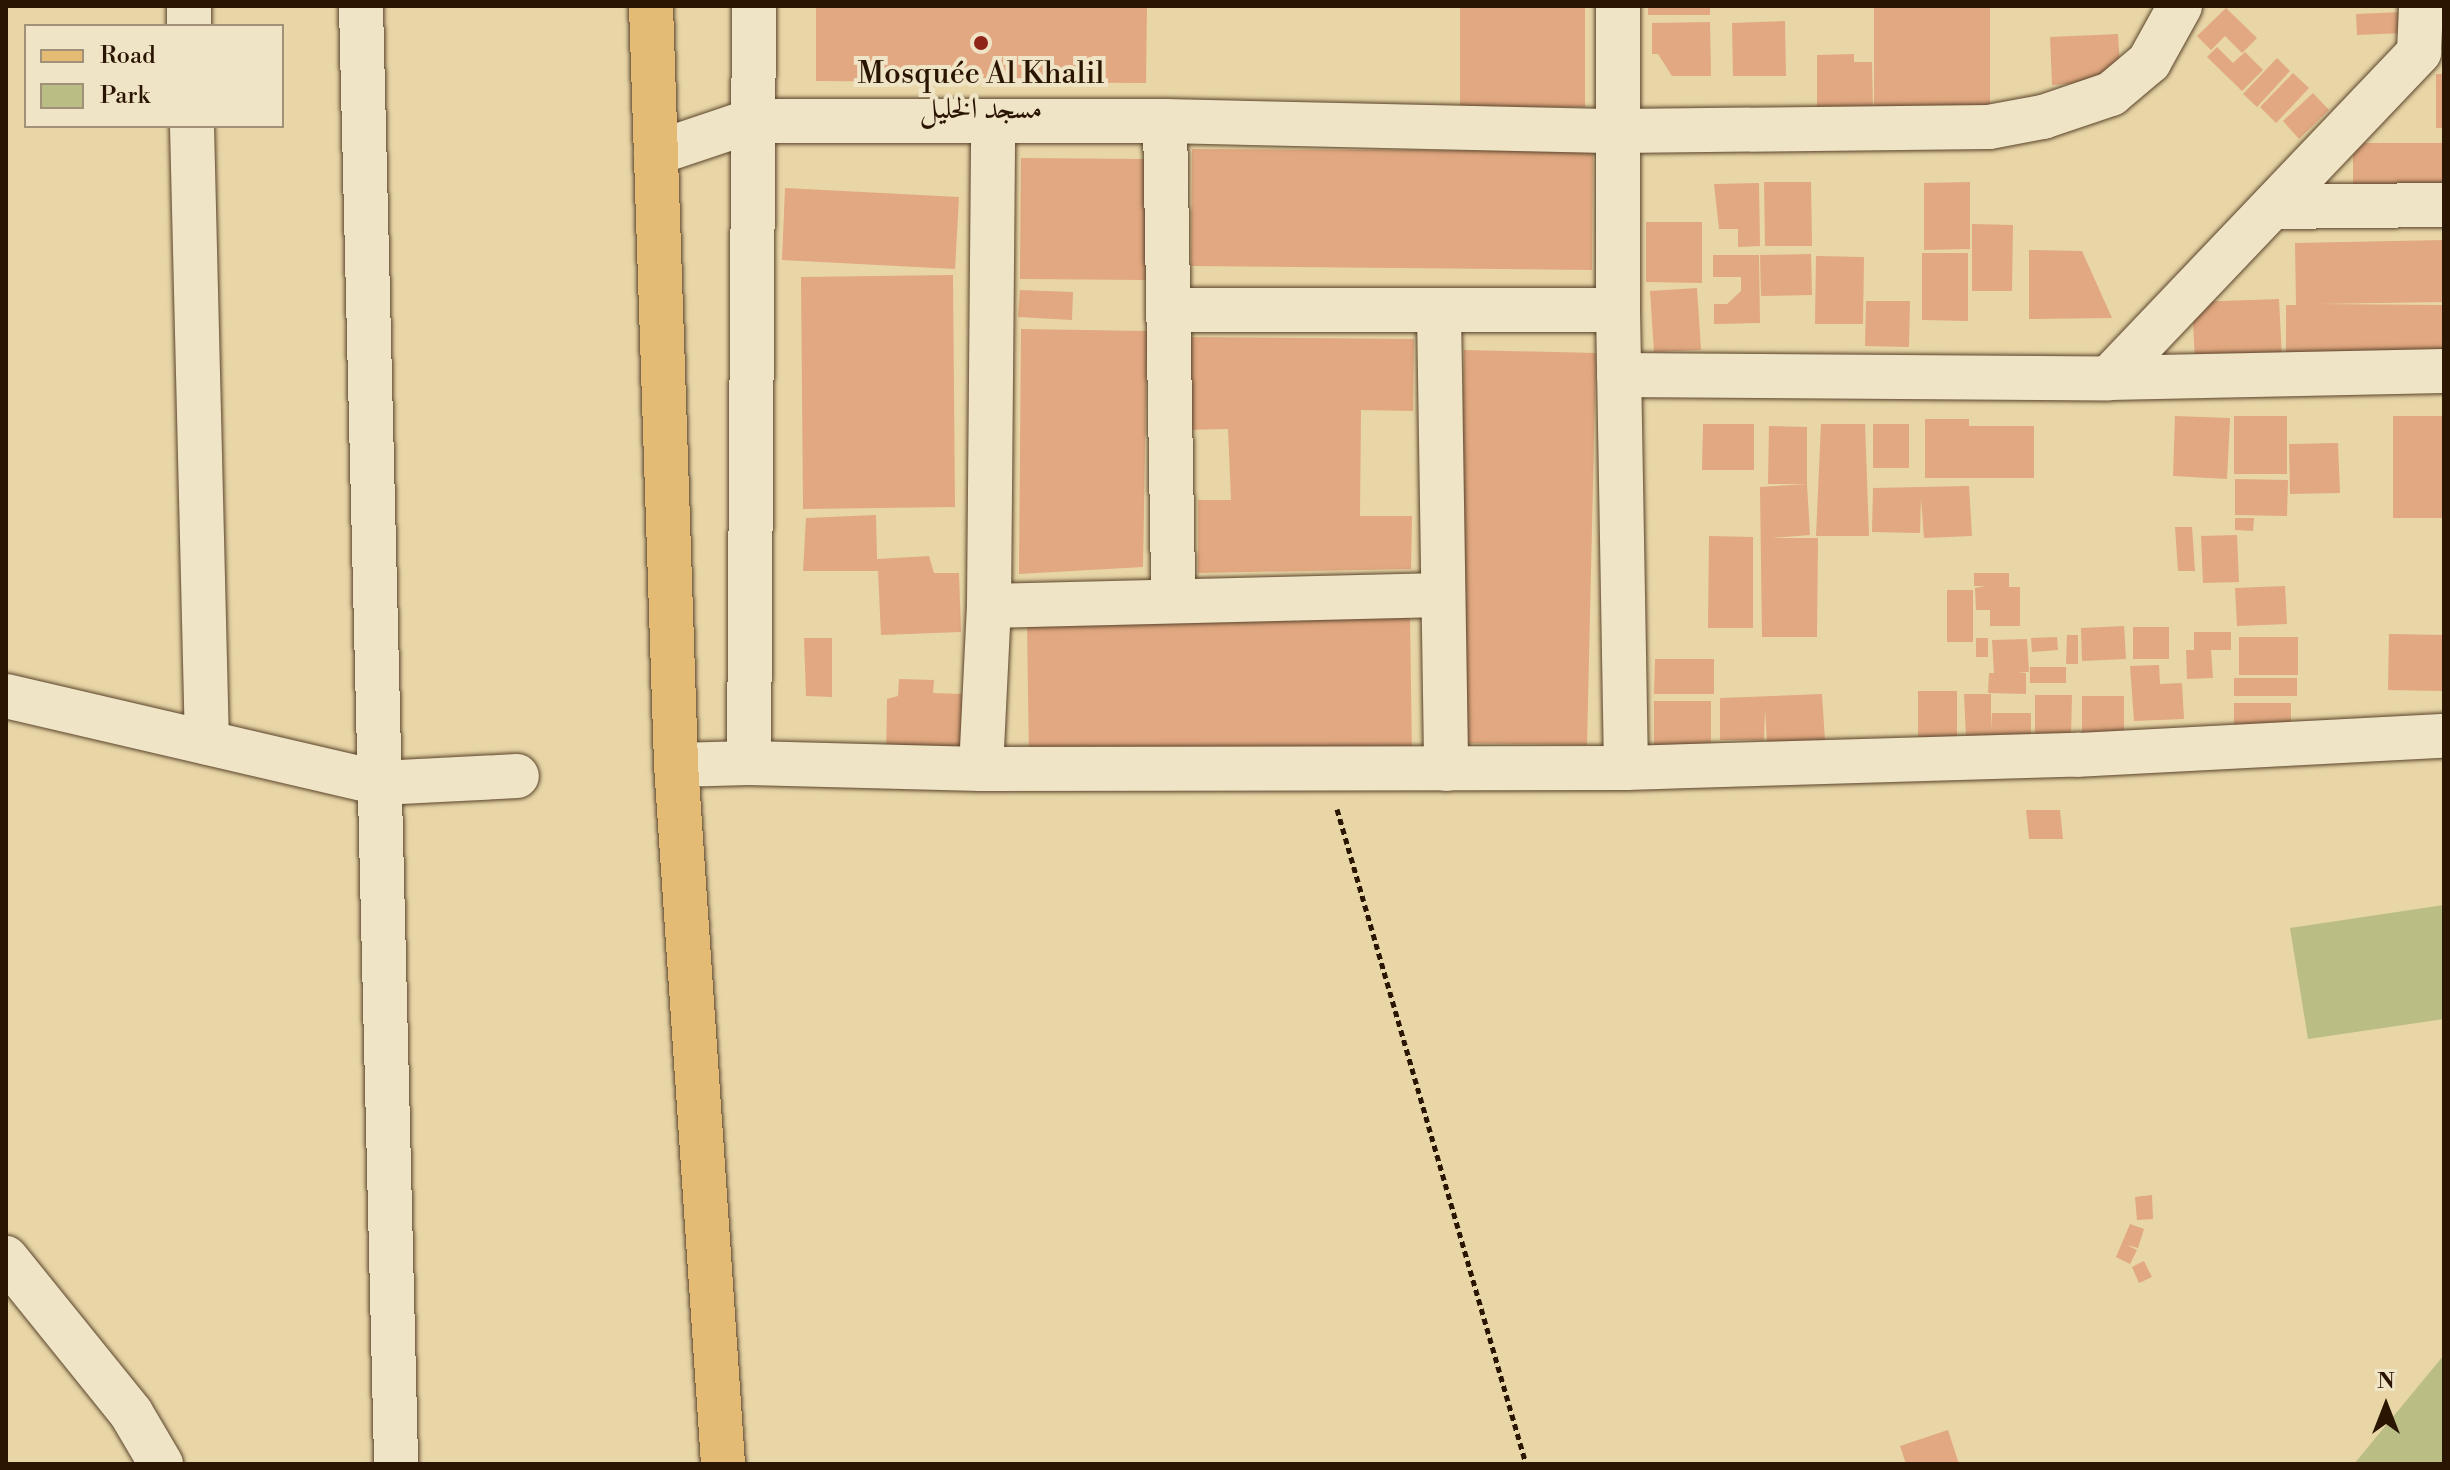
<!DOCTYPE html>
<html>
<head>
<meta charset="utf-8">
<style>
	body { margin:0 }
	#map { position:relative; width:2450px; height:1470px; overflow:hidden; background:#e8d6a7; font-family:"Libre Bodoni",Amiri,serif }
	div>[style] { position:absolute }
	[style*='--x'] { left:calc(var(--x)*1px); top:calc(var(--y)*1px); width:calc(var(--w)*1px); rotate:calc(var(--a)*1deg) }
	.green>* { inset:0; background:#babd84 }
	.building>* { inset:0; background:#e1a881 }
	.path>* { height:5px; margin-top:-2.5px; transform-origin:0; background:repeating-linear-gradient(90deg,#2a1402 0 6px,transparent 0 10px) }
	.roads { filter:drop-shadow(0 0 2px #5a442b) drop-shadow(0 0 2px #5a442b) }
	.street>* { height:44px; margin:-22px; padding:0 22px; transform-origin:22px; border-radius:22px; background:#f0e4c6 }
	.primary>* { height:44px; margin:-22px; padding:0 22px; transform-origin:22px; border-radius:22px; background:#e4bb74 }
	.dots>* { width:22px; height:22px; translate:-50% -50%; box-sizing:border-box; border:4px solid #f0e4c6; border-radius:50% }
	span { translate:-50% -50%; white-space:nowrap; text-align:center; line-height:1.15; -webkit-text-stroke:8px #f0e4c6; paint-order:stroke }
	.poi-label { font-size:30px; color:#2a1402 }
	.frame { position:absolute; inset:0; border:8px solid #2a1402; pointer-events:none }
	.legend { position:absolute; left:24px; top:24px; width:260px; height:104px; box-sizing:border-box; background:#f0e4c6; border:2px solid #a19178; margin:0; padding:10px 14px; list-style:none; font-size:24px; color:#2a1402 }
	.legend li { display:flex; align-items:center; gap:16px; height:40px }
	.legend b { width:40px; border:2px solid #a19178 }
	.north { position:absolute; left:2346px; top:1366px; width:80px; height:80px; -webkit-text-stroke:6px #f0e4c6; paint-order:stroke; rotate:0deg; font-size:22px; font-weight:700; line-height:32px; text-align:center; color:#2a1402 }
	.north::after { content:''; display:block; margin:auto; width:28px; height:36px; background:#2a1402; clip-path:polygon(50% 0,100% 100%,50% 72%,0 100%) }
</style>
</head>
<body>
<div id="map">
	<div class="green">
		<div style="clip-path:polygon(2444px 905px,2444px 1019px,2308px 1039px,2290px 928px)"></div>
		<div style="clip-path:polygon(2444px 1355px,2444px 1464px,2354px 1464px)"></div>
	</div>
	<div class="building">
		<div style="clip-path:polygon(816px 6px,1147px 6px,1146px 83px,816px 81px)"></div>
		<div style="clip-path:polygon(1460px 6px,1585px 6px,1585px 107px,1460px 107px)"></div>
		<div style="clip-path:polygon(1648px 6px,1710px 6px,1710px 15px,1648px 15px)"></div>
		<div style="clip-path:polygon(1874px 6px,1990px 6px,1990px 109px,1874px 109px)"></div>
		<div style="clip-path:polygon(2226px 8px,2257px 38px,2242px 53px,2225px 36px,2211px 50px,2197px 36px)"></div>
		<div style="clip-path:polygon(2402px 12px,2403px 33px,2357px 35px,2356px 14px)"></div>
		<div style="clip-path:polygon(1785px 21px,1786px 76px,1733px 76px,1732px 23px)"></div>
		<div style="clip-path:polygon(1710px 22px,1711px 76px,1672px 76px,1658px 54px,1652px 54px,1652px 23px)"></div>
		<div style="clip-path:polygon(2118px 34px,2121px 81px,2052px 85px,2050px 37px)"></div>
		<div style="clip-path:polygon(2217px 47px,2233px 63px,2245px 52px,2263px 70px,2242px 91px,2207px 57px)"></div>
		<div style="clip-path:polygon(1854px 54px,1854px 62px,1872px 62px,1873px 108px,1817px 109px,1817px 55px)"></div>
		<div style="clip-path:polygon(2277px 58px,2290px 71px,2257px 107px,2243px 94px)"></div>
		<div style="clip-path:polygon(2293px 73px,2309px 88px,2276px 123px,2260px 107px)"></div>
		<div style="clip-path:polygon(2436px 74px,2444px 74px,2444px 128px,2436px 128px)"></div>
		<div style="clip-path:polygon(2313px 93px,2329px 110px,2299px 139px,2283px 121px)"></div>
		<div style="clip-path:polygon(2353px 143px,2444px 143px,2444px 188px,2353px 188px)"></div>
		<div style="clip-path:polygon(1192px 149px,1593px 151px,1592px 270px,1191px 266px)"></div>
		<div style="clip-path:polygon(1021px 158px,1146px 159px,1146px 280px,1020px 279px)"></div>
		<div style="clip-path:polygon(1764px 182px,1811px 182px,1812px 246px,1765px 246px)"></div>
		<div style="clip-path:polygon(1970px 182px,1970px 249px,1924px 250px,1924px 183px)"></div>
		<div style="clip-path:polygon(1759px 183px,1760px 246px,1738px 247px,1738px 229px,1719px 229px,1714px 184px)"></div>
		<div style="clip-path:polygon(785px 188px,959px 197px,955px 269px,782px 260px)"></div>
		<div style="clip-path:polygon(1646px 222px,1702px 222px,1702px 283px,1646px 282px)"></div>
		<div style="clip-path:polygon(1972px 224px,2013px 225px,2012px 291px,1972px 291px)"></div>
		<div style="clip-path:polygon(2444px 240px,2444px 302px,2317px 304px,2444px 305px,2444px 355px,2286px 355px,2286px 305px,2296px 305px,2295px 243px)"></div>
		<div style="clip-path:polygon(2029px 250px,2082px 251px,2112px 318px,2029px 319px)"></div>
		<div style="clip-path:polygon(1922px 253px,1968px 253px,1968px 321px,1922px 320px)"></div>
		<div style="clip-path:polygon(1811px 254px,1812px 295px,1761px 296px,1760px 255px)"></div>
		<div style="clip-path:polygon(1713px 255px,1759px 255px,1760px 323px,1714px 324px,1714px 304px,1727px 304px,1741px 291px,1741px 277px,1713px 277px)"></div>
		<div style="clip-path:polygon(1816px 256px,1864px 257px,1863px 324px,1815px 324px)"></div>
		<div style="clip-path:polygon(953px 275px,955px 507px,803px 509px,801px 277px)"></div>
		<div style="clip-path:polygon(1697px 288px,1701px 350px,1654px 352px,1650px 291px)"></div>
		<div style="clip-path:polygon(1020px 290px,1073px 292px,1072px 320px,1018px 317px)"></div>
		<div style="clip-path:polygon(2279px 299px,2282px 359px,2195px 363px,2192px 302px)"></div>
		<div style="clip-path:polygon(1866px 301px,1910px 301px,1909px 347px,1865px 346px)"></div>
		<div style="clip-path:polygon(1021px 329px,1147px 331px,1143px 567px,1019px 574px)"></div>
		<div style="clip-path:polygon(1182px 337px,1414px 339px,1413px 411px,1361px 410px,1360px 516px,1412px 516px,1411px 569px,1198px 573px,1198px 500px,1231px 500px,1228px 429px,1181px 430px)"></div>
		<div style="clip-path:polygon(1464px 350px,1596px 353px,1587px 745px,1455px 743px)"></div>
		<div style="clip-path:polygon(2175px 416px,2230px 418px,2227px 479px,2173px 476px)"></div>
		<div style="clip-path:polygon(2234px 416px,2287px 416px,2287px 474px,2234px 474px)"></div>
		<div style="clip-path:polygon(2393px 416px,2444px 416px,2444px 518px,2393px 518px)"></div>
		<div style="clip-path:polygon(1925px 419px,1969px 419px,1969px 426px,2034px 426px,2034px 478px,1925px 478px)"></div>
		<div style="clip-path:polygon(1703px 424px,1754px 424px,1754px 470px,1702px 470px)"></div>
		<div style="clip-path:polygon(1821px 424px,1865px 424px,1869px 536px,1816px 536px)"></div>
		<div style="clip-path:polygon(1873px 424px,1909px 424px,1909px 468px,1873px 468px)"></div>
		<div style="clip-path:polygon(1769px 426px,1807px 427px,1807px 484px,1768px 484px)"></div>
		<div style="clip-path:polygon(2338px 443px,2340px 493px,2290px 494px,2289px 444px)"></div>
		<div style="clip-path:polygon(2235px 479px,2288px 480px,2287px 516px,2235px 515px)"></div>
		<div style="clip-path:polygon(1807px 484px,1810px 535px,1771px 538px,1818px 538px,1817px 637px,1762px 637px,1760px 487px)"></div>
		<div style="clip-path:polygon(1969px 486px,1972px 536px,1924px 538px,1921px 498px,1920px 533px,1872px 532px,1873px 488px)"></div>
		<div style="clip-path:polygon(876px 515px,877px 559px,929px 556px,934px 573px,959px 573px,961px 632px,881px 635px,878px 571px,803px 571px,806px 518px)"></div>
		<div style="clip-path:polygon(2235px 518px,2254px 518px,2253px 531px,2235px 530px)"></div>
		<div style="clip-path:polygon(2175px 527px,2192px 527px,2195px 571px,2178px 571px)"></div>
		<div style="clip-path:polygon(2237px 535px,2239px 582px,2203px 583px,2201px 536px)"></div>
		<div style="clip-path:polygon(1709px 536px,1753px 537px,1753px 628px,1708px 628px)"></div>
		<div style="clip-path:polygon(1974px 573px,2009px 573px,2009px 587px,2020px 587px,2020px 626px,1990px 626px,1990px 610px,1976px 610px,1975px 588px,1986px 586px,1974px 586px)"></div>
		<div style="clip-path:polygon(2285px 586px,2287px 624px,2237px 626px,2235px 588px)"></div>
		<div style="clip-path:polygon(1947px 590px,1973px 590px,1973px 642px,1947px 642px)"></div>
		<div style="clip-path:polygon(1410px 617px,1412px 756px,1029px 762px,1027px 623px)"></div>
		<div style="clip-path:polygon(2124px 626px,2126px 659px,2082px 661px,2081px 628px)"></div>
		<div style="clip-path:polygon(2133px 627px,2169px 627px,2169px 659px,2133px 659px)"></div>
		<div style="clip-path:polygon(2194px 632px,2231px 632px,2231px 650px,2211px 650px,2213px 678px,2187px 679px,2186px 650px,2194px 650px)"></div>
		<div style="clip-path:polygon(2389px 634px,2444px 635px,2444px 691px,2388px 690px)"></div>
		<div style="clip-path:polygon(2067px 635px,2078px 635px,2078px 664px,2066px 664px)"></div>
		<div style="clip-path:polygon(2057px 637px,2058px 650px,2032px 652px,2031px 638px)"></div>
		<div style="clip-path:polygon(2239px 637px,2298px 637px,2298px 675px,2239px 675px)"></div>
		<div style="clip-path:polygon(804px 638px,832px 638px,832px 697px,806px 696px)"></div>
		<div style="clip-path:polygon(1976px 638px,1988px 638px,1988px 657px,1976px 657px)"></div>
		<div style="clip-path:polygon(2027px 639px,2029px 672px,2018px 672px,2026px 673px,2026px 694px,1988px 693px,1989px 673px,1994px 673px,1992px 640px)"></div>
		<div style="clip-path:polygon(1655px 659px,1714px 659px,1714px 694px,1654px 694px)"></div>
		<div style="clip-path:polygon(2159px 665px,2160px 684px,2182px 683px,2184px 719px,2134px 721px,2130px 666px)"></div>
		<div style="clip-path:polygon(2030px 667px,2066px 667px,2066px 683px,2030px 683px)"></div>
		<div style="clip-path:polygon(2234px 678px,2297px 678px,2297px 696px,2234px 696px)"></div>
		<div style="clip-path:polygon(899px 679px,934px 680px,933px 693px,962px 694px,961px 759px,886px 758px,887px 699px,898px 696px)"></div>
		<div style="clip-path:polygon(1918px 691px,1957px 691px,1957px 737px,1918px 737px)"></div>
		<div style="clip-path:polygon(1822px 694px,1825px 740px,1767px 743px,1765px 709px,1764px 740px,1720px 740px,1720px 698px)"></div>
		<div style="clip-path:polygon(1964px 694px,1991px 694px,1991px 731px,1992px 713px,2031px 713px,2031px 738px,1966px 737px)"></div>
		<div style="clip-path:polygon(2035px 695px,2072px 695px,2071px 735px,2035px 735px)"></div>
		<div style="clip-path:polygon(2082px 696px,2124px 696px,2124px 740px,2082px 740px)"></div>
		<div style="clip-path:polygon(1654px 701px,1711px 701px,1711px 756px,1654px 756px)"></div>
		<div style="clip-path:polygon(2234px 703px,2291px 703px,2291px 734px,2234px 734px)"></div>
		<div style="clip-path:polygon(2026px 810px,2060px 810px,2063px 839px,2029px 839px)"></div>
		<div style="clip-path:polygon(2152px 1195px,2153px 1219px,2137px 1220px,2135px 1197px)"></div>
		<div style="clip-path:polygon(2130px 1224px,2144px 1229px,2138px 1248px,2127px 1245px,2137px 1250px,2130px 1264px,2116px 1257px)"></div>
		<div style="clip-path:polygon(2144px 1261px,2152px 1277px,2139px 1283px,2132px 1267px)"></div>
		<div style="clip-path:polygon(1948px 1430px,1959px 1464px,1906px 1464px,1900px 1446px)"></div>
	</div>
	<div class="path">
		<div style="--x:1337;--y:809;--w:682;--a:73.9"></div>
	</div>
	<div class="roads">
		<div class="street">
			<div style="--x:189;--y:6;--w:20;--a:90"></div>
			<div style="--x:361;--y:6;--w:1458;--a:88.62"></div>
			<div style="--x:754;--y:6;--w:757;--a:90.38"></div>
			<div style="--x:749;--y:763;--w:232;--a:1.5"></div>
			<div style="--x:981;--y:769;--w:645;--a:-0.09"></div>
			<div style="--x:1626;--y:768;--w:451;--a:-1.7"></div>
			<div style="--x:2077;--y:755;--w:367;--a:-3"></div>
			<div style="--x:1618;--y:6;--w:304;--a:90"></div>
			<div style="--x:1618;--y:310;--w:458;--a:89"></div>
			<div style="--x:1165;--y:121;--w:480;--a:89"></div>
			<div style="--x:192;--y:126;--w:617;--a:88.61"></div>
			<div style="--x:656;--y:153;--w:100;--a:-18.6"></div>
			<div style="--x:751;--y:121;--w:414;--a:0"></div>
			<div style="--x:1165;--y:121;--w:453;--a:1.3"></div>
			<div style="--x:1618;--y:131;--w:371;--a:-0.6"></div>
			<div style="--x:1989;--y:127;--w:55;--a:-10.5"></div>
			<div style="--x:2043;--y:117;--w:72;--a:-18.7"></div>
			<div style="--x:2111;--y:94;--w:50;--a:-40.1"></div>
			<div style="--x:2149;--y:62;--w:64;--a:-61"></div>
			<div style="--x:2275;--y:207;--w:169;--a:-0.7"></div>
			<div style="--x:1168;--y:310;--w:450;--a:0"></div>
			<div style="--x:1439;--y:312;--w:457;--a:89.1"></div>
			<div style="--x:1619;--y:375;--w:490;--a:0.4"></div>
			<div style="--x:2109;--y:378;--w:335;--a:-1.2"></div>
			<div style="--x:2109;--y:378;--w:450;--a:-46.4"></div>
			<div style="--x:2419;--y:52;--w:46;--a:-87.5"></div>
			<div style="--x:989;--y:606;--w:452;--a:-1.4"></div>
			<div style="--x:6;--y:696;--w:384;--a:13.1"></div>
			<div style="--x:380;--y:783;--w:137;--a:-2.9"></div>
			<div style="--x:676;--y:765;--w:73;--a:-1.6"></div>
			<div style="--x:981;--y:769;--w:163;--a:-87.2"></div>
			<div style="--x:989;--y:606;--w:484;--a:-89.5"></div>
			<div style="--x:6;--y:1258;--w:199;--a:51.1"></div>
			<div style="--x:131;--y:1413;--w:59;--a:59.5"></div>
		</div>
		<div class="primary">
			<div style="--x:651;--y:6;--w:759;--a:88.11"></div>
			<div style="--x:676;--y:765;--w:701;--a:86.15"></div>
		</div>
	</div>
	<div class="dots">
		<div style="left:981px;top:43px;background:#8f2418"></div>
	</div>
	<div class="poi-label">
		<span style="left:981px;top:91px">Mosquée Al Khalil<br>مسجد الخليل</span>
	</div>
	<div class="frame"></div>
	<ul class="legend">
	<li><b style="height:10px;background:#e4bb74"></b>Road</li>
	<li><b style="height:22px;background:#babd84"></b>Park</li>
	</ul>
	<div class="north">N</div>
</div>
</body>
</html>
